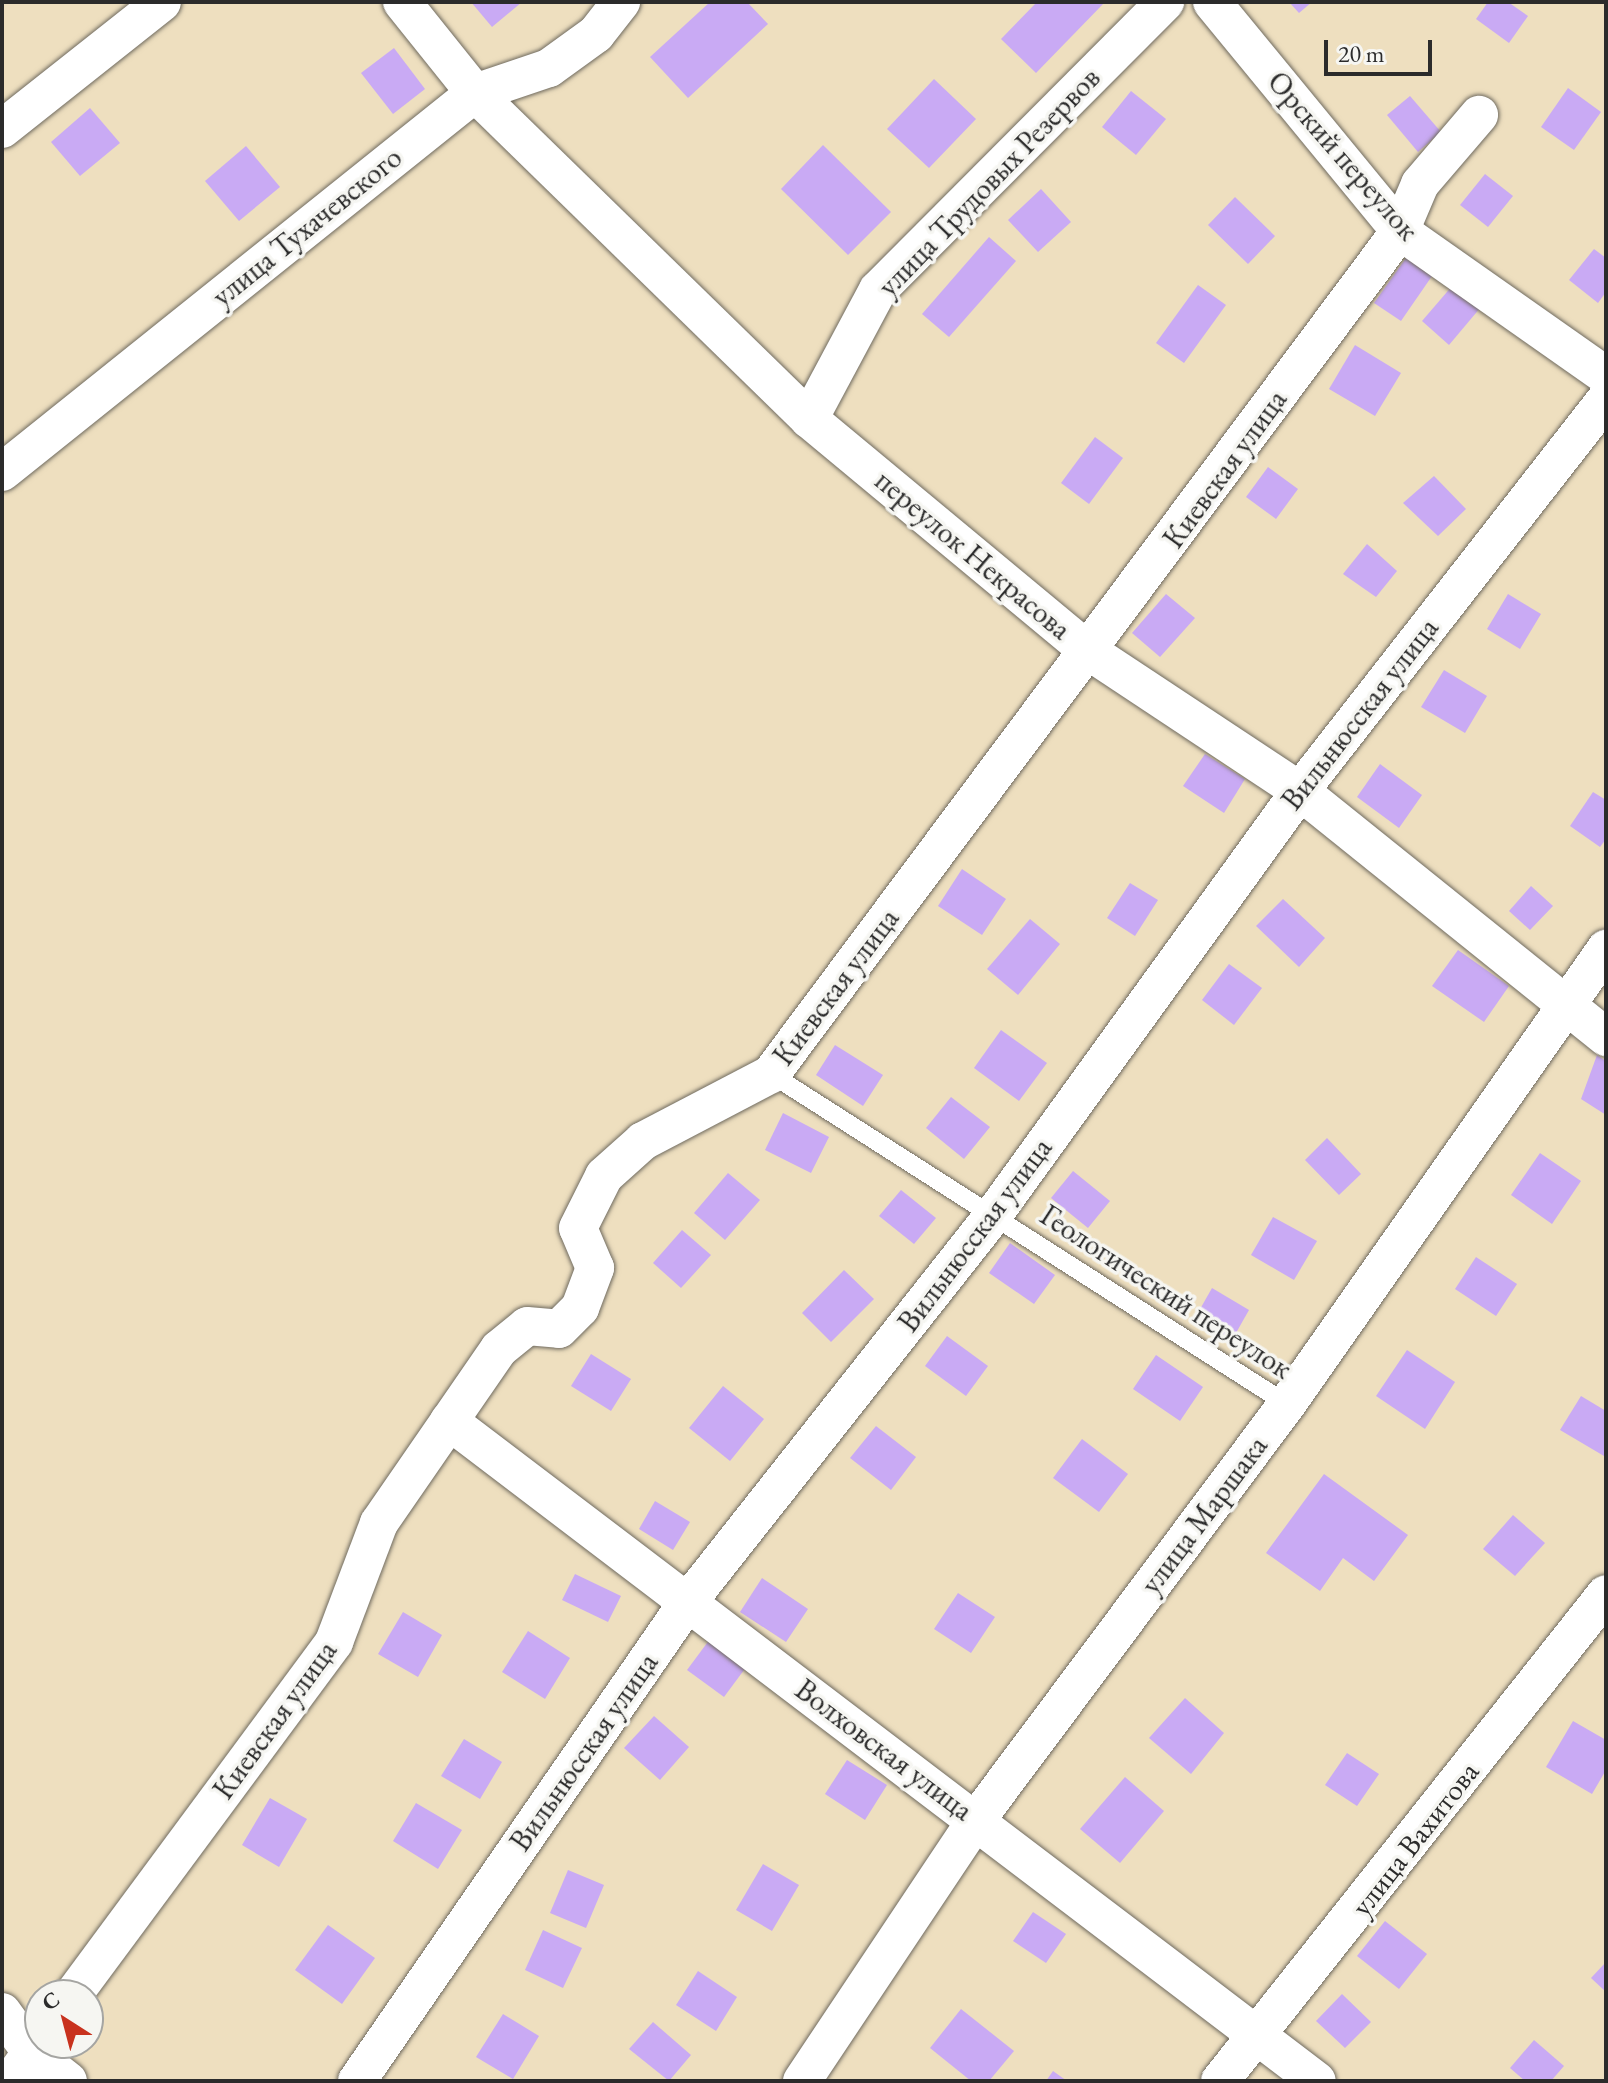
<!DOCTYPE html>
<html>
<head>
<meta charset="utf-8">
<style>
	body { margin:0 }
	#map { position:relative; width:1608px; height:2083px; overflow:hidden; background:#eedfbf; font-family:"EB Garamond",serif }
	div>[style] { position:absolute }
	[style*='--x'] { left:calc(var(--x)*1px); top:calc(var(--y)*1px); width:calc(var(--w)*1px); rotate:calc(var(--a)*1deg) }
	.building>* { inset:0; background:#c9aaf4 }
	.roads { filter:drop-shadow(0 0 2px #6f6a5f) drop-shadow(0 0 2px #6f6a5f) }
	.service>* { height:18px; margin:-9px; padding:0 9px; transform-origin:9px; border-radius:9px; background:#fff }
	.minor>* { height:38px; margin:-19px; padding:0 19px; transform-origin:19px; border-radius:19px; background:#fff }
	span { translate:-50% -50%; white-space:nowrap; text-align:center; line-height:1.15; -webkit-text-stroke:7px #f6f6f2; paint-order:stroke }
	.street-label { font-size:30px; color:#2b2b2b }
	.frame { position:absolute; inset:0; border:4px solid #2b2b2b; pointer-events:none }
	.north { position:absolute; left:24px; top:1979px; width:80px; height:80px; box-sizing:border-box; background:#f6f6f2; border:2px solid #a5a5a2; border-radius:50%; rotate:324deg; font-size:22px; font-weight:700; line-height:32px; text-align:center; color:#2b2b2b }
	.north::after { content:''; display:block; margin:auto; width:28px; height:36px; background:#c8321e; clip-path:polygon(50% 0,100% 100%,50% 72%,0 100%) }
	.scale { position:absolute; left:1324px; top:40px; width:108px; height:36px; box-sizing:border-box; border:4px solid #2b2b2b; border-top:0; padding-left:10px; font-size:24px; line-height:28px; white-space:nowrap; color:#2b2b2b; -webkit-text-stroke:6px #f6f6f2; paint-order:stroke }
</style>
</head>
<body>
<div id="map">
	<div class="building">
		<div style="clip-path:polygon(471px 2px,522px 2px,492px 27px)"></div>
		<div style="clip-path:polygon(710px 2px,747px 2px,768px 24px,688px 98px,650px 57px)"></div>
		<div style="clip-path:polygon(1037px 2px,1105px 2px,1036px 73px,1001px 39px)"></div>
		<div style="clip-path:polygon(1289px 2px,1312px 2px,1299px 13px)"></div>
		<div style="clip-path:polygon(1488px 2px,1508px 2px,1528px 16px,1509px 43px,1476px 19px)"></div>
		<div style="clip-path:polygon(394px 48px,425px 89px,393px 114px,361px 73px)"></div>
		<div style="clip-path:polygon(934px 79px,976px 119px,929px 168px,887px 129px)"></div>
		<div style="clip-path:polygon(1568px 88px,1601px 112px,1574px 150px,1541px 127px)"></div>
		<div style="clip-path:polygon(1131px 91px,1166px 119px,1136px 155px,1102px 127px)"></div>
		<div style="clip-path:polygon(1410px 96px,1441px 132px,1418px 152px,1387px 115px)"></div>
		<div style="clip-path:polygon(90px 108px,120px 143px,80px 176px,51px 142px)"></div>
		<div style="clip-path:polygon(823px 145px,891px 212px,848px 255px,781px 189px)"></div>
		<div style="clip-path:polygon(246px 146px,280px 187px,239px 221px,205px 181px)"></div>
		<div style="clip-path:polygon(1485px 174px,1513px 196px,1488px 227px,1460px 205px)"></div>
		<div style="clip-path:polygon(1041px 189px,1071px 222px,1038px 252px,1008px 220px)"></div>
		<div style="clip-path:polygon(1235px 197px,1275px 236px,1248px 264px,1208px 225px)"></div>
		<div style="clip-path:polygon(989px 237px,1016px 261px,949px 337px,922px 314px)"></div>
		<div style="clip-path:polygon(1594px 249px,1606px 258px,1606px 292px,1598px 303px,1569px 280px)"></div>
		<div style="clip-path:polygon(1406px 258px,1432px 276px,1401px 321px,1374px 303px)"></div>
		<div style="clip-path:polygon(1459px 278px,1486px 301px,1449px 345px,1422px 321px)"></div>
		<div style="clip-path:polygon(1198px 285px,1226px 305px,1184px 363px,1156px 343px)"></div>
		<div style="clip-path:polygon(1355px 345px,1401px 373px,1375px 416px,1329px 389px)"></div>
		<div style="clip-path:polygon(1095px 437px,1123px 458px,1089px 504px,1061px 483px)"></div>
		<div style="clip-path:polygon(1268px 467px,1298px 489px,1276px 519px,1246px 497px)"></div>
		<div style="clip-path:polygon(1434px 476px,1466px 509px,1438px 536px,1403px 503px)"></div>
		<div style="clip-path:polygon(1367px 544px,1397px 571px,1376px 597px,1343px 574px)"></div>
		<div style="clip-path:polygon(1166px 594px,1195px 618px,1160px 657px,1132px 633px)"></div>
		<div style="clip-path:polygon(1508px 594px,1541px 614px,1520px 649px,1487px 629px)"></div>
		<div style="clip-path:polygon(1444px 670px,1487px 696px,1465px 733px,1421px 707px)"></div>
		<div style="clip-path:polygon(1205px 754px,1245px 779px,1224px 813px,1183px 786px)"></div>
		<div style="clip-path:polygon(1380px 764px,1422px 795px,1399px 828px,1357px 797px)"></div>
		<div style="clip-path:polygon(1593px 792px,1606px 800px,1606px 839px,1600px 847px,1570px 826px)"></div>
		<div style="clip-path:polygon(962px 869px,1006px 899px,982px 935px,938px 906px)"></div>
		<div style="clip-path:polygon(1130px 883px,1158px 900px,1135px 936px,1107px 918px)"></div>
		<div style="clip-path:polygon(1531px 886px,1553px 906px,1530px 930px,1509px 911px)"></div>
		<div style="clip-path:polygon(1283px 899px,1325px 938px,1299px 967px,1256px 926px)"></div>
		<div style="clip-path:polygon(1030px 919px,1060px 944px,1018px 995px,987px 969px)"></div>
		<div style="clip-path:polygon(1458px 950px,1509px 986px,1484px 1022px,1432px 986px)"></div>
		<div style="clip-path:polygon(1229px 964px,1262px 988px,1234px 1025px,1202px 1000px)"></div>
		<div style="clip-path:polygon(1001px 1030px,1047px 1063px,1019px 1101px,974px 1068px)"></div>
		<div style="clip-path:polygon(835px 1045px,883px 1075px,863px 1106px,816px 1075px)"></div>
		<div style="clip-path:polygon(1597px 1055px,1606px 1061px,1606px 1115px,1581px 1099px)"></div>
		<div style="clip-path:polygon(951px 1097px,990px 1127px,964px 1159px,926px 1128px)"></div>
		<div style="clip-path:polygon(783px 1113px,829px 1137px,811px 1173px,765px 1150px)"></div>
		<div style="clip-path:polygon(1327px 1138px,1361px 1174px,1339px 1195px,1305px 1160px)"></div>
		<div style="clip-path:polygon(1540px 1153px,1581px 1181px,1552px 1224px,1511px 1195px)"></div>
		<div style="clip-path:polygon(1073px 1171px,1110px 1201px,1088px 1228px,1051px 1198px)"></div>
		<div style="clip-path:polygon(728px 1173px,760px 1200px,725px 1240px,694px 1213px)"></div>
		<div style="clip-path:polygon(901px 1190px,936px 1218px,914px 1244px,879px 1216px)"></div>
		<div style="clip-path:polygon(1273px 1217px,1317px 1241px,1294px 1280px,1251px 1255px)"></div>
		<div style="clip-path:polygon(682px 1230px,711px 1255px,681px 1288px,653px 1263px)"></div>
		<div style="clip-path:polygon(1010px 1243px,1055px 1275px,1034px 1304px,989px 1273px)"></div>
		<div style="clip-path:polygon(1476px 1257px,1517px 1284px,1496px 1316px,1455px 1289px)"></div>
		<div style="clip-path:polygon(844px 1270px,874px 1299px,831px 1342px,802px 1313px)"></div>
		<div style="clip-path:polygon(1212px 1288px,1249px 1310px,1232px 1340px,1195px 1318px)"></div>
		<div style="clip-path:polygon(947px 1336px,988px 1366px,966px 1396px,925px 1366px)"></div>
		<div style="clip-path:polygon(1407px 1350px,1455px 1382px,1425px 1429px,1376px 1396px)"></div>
		<div style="clip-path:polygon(591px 1354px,631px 1379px,611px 1411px,571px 1386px)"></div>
		<div style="clip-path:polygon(1156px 1355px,1203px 1387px,1180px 1421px,1133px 1389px)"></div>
		<div style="clip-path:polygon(723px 1386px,764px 1419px,730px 1461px,689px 1428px)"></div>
		<div style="clip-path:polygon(1581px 1396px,1606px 1411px,1604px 1456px,1560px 1430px)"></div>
		<div style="clip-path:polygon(876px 1426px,916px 1457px,891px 1490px,850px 1458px)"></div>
		<div style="clip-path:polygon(1082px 1439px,1128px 1474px,1099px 1512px,1053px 1478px)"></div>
		<div style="clip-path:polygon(1324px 1474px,1408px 1535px,1374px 1581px,1343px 1558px,1320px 1591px,1266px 1553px)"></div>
		<div style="clip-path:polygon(655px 1501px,690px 1522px,673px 1550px,639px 1529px)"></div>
		<div style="clip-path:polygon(1513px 1515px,1545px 1543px,1515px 1576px,1483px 1549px)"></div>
		<div style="clip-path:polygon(575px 1574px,621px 1596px,608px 1622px,562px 1600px)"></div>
		<div style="clip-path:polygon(762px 1578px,808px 1609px,786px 1642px,740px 1612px)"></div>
		<div style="clip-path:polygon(958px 1593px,995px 1617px,971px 1653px,934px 1629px)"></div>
		<div style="clip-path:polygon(403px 1612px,442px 1635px,418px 1677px,378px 1654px)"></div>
		<div style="clip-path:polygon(528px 1631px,570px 1658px,545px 1699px,502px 1672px)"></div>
		<div style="clip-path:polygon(710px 1639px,747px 1666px,724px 1697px,687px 1670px)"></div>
		<div style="clip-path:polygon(1185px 1698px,1224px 1733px,1191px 1774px,1149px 1738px)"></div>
		<div style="clip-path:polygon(654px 1716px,689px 1747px,660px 1780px,624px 1748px)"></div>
		<div style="clip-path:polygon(1573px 1721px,1606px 1740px,1606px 1770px,1592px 1794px,1546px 1767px)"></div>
		<div style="clip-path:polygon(464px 1739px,502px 1762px,480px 1799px,441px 1776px)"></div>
		<div style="clip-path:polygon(1347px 1753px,1379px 1774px,1357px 1806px,1325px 1785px)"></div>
		<div style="clip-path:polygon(847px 1760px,887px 1785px,865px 1820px,825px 1794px)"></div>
		<div style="clip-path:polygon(1125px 1777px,1164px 1811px,1120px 1863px,1080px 1829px)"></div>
		<div style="clip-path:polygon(270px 1798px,307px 1819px,279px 1867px,242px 1845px)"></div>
		<div style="clip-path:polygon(416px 1803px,462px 1830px,438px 1869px,393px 1841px)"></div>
		<div style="clip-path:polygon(763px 1864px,799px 1885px,772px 1931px,736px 1910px)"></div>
		<div style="clip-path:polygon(568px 1870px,604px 1885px,586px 1928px,550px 1913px)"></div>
		<div style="clip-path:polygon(1033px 1912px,1066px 1934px,1046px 1963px,1013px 1941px)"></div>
		<div style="clip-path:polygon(1385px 1921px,1427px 1954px,1399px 1989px,1357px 1956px)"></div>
		<div style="clip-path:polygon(328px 1925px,375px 1958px,342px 2004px,295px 1970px)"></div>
		<div style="clip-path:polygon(543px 1930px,582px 1948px,563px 1988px,525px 1970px)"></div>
		<div style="clip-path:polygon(1606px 1962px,1606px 1992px,1591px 1978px)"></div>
		<div style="clip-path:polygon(698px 1971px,737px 1997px,716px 2031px,676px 2005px)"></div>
		<div style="clip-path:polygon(1342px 1994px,1371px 2022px,1345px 2048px,1316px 2021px)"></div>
		<div style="clip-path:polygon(961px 2009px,1014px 2051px,989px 2081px,971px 2081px,930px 2048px)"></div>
		<div style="clip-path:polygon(503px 2014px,539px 2036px,513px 2079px,476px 2057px)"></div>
		<div style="clip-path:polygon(653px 2022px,691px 2055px,669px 2081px,629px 2049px)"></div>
		<div style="clip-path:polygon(1534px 2040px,1564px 2066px,1551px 2081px,1525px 2081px,1510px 2068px)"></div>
		<div style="clip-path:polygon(1053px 2071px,1067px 2081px,1046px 2081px)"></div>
	</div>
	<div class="roads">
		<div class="service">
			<div style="--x:771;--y:1074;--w:612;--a:32.6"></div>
		</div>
		<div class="minor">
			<div style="--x:402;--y:2;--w:117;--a:51.3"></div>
			<div style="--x:475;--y:93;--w:467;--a:44.3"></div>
			<div style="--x:809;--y:419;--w:365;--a:39.7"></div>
			<div style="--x:1090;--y:652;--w:252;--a:33.5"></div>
			<div style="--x:1300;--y:791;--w:393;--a:38.8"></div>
			<div style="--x:1212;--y:2;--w:296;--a:50.6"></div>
			<div style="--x:1400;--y:231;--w:252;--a:35.1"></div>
			<div style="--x:2;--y:129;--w:204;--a:-38.4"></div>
			<div style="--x:809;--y:419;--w:146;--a:-61.9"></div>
			<div style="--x:878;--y:290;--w:407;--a:-45.1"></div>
			<div style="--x:2;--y:472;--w:606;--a:-38.7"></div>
			<div style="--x:475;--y:93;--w:78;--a:-18.7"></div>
			<div style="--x:549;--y:68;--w:58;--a:-35.9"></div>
			<div style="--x:596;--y:34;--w:41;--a:-52"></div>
			<div style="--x:449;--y:1421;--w:1090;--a:37.25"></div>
			<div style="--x:73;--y:1995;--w:439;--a:-53.5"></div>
			<div style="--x:334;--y:1642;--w:127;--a:-69.3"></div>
			<div style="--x:379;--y:1523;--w:211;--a:-55.4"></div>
			<div style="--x:499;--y:1349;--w:36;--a:-39"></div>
			<div style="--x:527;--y:1326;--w:32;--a:5"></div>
			<div style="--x:559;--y:1329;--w:30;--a:-45"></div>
			<div style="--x:580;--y:1308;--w:43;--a:-69.4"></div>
			<div style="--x:595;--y:1268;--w:43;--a:-113"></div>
			<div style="--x:578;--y:1228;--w:58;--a:-63.4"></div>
			<div style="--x:604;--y:1176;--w:52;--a:-41.9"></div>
			<div style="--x:643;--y:1141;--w:144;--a:-27.6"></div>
			<div style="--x:771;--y:1074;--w:1052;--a:-53.27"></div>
			<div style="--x:1400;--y:231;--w:51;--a:-66.9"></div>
			<div style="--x:1420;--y:184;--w:91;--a:-49.5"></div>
			<div style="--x:2;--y:2012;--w:49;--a:54.1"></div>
			<div style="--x:31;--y:2052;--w:47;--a:38.1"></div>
			<div style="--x:11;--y:2081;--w:50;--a:-54.7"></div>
			<div style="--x:357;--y:2081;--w:581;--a:-55.38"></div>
			<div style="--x:687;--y:1603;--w:496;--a:-51.7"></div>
			<div style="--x:994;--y:1214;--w:522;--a:-54.12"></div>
			<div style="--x:1300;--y:791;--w:497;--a:-52"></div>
			<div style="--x:802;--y:2081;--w:315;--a:-56.3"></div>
			<div style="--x:977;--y:1819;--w:518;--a:-53.24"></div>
			<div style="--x:1287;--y:1404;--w:556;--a:-54.97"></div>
			<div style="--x:1220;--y:2081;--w:621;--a:-51.6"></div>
		</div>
	</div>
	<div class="street-label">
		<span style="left:1343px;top:156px;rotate:49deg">Орский переулок</span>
		<span style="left:989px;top:182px;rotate:-46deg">улица Трудовых Резервов</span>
		<span style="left:307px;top:227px;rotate:-39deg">улица Тухачевского</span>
		<span style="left:1225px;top:469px;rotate:-54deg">Киевская улица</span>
		<span style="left:973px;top:555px;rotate:40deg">переулок Некрасова</span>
		<span style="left:1360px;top:714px;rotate:-52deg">Вильнюсская улица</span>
		<span style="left:836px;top:987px;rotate:-53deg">Киевская улица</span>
		<span style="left:975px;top:1235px;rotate:-53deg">Вильнюсская улица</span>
		<span style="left:1166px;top:1292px;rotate:33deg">Геологический переулок</span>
		<span style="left:1204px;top:1515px;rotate:-53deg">улица Маршака</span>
		<span style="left:275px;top:1720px;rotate:-54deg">Киевская улица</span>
		<span style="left:884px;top:1750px;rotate:37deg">Волховская улица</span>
		<span style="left:584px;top:1752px;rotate:-55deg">Вильнюсская улица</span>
		<span style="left:1415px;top:1839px;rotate:-52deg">улица Вахитова</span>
	</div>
	<div class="frame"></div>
	<div class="north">С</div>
	<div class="scale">20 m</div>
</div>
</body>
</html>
